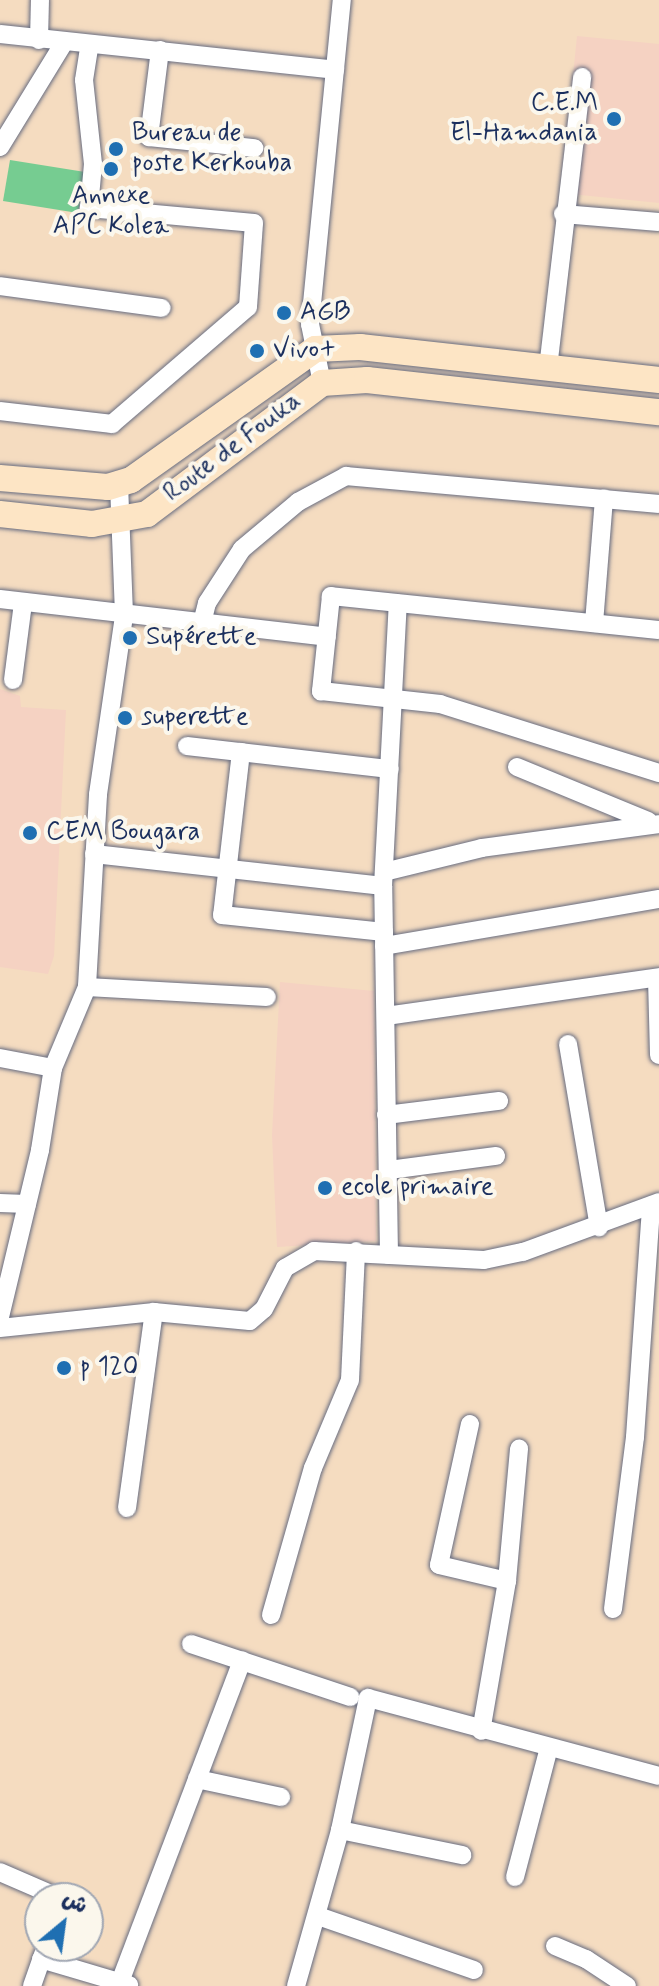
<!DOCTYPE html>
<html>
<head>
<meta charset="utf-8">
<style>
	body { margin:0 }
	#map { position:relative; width:659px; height:1986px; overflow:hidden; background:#f5dcc0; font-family:Mynerve,"Playpen Sans Arabic",sans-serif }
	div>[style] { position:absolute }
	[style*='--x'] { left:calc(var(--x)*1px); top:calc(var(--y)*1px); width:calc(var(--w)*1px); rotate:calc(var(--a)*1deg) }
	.built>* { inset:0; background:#f5d2c2 }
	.green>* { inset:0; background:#76cc91 }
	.roads { filter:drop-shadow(0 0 2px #676c80) drop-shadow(0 0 2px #676c80) }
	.street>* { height:18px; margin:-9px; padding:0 9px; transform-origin:9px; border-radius:9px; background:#fff }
	.secondary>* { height:26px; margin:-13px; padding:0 13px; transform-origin:13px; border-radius:13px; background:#fde5c5 }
	.dots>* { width:22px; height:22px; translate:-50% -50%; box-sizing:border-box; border:4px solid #fbf7ec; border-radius:50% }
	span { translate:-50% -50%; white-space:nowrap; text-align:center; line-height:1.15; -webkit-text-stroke:8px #fbf7ec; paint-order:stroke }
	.poi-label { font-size:26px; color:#1b2f5e }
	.right { translate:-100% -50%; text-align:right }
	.left { translate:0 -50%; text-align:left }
	.street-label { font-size:26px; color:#1b2f5e }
	.north { position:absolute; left:24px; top:1882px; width:80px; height:80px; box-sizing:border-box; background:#fbf7ec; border:2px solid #a1a7b3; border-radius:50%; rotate:29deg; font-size:22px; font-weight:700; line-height:32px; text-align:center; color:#1b2f5e }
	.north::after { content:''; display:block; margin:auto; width:28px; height:36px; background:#1f6fb2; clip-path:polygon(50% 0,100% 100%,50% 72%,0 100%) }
</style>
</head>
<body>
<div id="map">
	<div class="built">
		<div style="clip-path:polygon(577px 36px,659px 44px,659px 203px,561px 193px)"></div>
		<div style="clip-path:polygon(0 689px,20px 696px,21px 707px,66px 710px,54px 956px,48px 974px,0 967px)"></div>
		<div style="clip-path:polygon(280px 982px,374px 991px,376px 1241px,277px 1247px,272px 1135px)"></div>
	</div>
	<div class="green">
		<div style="clip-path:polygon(10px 160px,85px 172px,78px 213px,3px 201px)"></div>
	</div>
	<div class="roads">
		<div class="street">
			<div style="--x:0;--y:34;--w:337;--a:6.1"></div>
			<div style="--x:39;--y:40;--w:40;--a:-88.6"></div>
			<div style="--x:160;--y:50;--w:88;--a:97.2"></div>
			<div style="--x:149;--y:137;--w:106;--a:6"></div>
			<div style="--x:0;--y:147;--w:121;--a:-58.5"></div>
			<div style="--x:563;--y:214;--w:96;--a:4.8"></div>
			<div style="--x:0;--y:286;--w:163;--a:7.7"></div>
			<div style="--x:548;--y:368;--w:293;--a:-83.3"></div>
			<div style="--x:322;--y:383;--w:60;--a:-101.5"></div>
			<div style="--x:310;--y:324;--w:326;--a:-84.4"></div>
			<div style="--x:0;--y:411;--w:113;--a:6.6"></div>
			<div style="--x:112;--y:424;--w:179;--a:-40.7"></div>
			<div style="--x:248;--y:307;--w:84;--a:-85.9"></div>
			<div style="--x:254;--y:223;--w:166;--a:-174.8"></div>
			<div style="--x:89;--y:208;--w:44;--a:-84.8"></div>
			<div style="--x:93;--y:164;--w:84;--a:-96.1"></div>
			<div style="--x:84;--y:80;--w:33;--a:-81"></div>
			<div style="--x:119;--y:484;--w:132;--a:87.8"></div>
			<div style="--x:124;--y:616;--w:181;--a:98.3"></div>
			<div style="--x:98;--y:795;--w:192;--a:93.3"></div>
			<div style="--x:87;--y:987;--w:180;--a:3.2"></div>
			<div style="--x:0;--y:599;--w:329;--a:6.6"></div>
			<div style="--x:202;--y:623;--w:21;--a:-76"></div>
			<div style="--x:207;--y:603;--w:64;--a:-57.1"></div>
			<div style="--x:242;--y:549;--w:73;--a:-40"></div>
			<div style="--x:298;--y:502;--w:55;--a:-28.4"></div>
			<div style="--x:346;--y:476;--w:314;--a:5.1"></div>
			<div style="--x:594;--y:623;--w:125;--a:-85.4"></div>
			<div style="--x:659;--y:630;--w:330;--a:-174.1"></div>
			<div style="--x:331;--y:596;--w:96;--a:96"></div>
			<div style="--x:321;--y:691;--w:120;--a:6.2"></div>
			<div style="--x:440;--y:704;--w:230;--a:17.5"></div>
			<div style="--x:13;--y:680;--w:78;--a:-82.6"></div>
			<div style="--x:187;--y:746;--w:204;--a:6.5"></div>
			<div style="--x:241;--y:752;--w:164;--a:96.6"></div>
			<div style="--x:222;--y:915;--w:163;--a:6"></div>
			<div style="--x:517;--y:767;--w:142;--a:22.4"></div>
			<div style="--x:94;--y:854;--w:291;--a:6.3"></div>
			<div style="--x:384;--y:872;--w:101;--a:-13.8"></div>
			<div style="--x:482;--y:848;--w:179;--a:-7.7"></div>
			<div style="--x:384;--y:946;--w:279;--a:-9.7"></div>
			<div style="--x:657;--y:978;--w:77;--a:88.5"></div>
			<div style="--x:386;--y:1016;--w:276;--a:-8.1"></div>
			<div style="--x:568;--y:1044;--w:186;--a:80.4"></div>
			<div style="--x:0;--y:1058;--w:54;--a:10.7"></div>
			<div style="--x:386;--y:1115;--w:114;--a:-7.1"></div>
			<div style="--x:389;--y:1170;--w:108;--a:-7.5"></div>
			<div style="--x:0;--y:1203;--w:27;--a:2"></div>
			<div style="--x:389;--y:1255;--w:369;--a:-90.9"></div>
			<div style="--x:383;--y:886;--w:283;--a:-87"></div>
			<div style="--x:0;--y:1317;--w:172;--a:-76.5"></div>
			<div style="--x:40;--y:1150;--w:83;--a:-81"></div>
			<div style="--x:53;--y:1068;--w:88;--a:-67.2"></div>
			<div style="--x:0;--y:1328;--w:155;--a:-5.9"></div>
			<div style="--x:154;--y:1312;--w:96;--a:5.4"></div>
			<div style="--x:250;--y:1321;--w:18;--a:-41"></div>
			<div style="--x:264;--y:1309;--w:46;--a:-62.9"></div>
			<div style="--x:285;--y:1268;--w:34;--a:-30"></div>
			<div style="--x:314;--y:1251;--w:170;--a:3"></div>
			<div style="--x:484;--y:1260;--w:40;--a:-12"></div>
			<div style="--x:523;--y:1252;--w:145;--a:-20.2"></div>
			<div style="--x:470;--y:1424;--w:144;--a:102.4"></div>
			<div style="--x:439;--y:1565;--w:70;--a:13.2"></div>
			<div style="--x:507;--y:1581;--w:152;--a:99.8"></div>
			<div style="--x:127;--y:1508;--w:198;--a:-82.2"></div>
			<div style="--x:507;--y:1581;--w:133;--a:-84.8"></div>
			<div style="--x:613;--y:1609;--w:173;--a:-82.7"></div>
			<div style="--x:635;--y:1437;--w:232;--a:-86"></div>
			<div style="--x:271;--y:1615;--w:153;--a:-74.1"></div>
			<div style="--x:313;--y:1468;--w:95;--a:-67.2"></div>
			<div style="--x:350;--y:1380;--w:129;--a:-87.3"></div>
			<div style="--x:191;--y:1644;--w:168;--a:18.4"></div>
			<div style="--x:197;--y:1779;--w:86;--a:12.1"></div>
			<div style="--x:340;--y:1830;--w:125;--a:11.6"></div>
			<div style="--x:0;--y:1872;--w:65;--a:23.4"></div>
			<div style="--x:515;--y:1877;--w:134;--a:-75.3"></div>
			<div style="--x:318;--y:1916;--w:165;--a:19.1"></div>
			<div style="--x:555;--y:1946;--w:34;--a:23"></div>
			<div style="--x:586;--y:1959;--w:49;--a:33.4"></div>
			<div style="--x:41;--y:1959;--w:92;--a:16.5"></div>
			<div style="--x:120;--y:1982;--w:344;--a:-69.2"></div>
			<div style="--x:32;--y:1986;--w:42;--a:-70.7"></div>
			<div style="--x:296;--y:1986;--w:162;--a:-74.2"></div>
			<div style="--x:340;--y:1830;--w:135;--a:-78"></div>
			<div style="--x:368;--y:1698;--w:301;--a:15"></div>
		</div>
		<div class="secondary">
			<div style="--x:0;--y:478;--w:108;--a:4.8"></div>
			<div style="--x:108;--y:487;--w:24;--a:-17"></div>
			<div style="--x:131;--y:480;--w:226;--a:-35.4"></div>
			<div style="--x:315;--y:349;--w:45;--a:-2.5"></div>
			<div style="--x:360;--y:347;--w:301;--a:6.3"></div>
			<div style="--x:0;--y:514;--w:93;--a:6.2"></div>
			<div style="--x:92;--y:524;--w:56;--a:-10.3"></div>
			<div style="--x:147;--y:514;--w:219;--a:-36.8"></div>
			<div style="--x:322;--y:383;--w:45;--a:-3.8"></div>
			<div style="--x:367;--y:380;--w:294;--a:6.3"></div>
		</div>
	</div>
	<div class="dots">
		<div style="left:614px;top:119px;background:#1f6fb2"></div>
		<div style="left:116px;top:149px;background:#1f6fb2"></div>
		<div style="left:111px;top:169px;background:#1f6fb2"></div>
		<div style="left:284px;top:313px;background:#1f6fb2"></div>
		<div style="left:257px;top:351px;background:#1f6fb2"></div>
		<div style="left:130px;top:638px;background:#1f6fb2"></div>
		<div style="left:125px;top:718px;background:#1f6fb2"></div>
		<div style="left:30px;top:833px;background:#1f6fb2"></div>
		<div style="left:325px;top:1188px;background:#1f6fb2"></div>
		<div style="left:64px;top:1368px;background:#1f6fb2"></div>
	</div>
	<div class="poi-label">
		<span class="right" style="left:598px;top:119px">C.E.M<br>El-Hamdania</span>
		<span class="left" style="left:132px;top:149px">Bureau de<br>poste Kerkouba</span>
		<span style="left:111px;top:212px">Annexe<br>APC Kolea</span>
		<span class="left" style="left:300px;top:313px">AGB</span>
		<span class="left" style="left:273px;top:351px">Vivo+</span>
		<span class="left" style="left:146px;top:638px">Supérette</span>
		<span class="left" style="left:141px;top:718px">superette</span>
		<span class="left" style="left:46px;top:833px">CEM Bougara</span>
		<span class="left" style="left:341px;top:1188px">ecole primaire</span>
		<span class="left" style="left:80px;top:1368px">p 120</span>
	</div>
	<div class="street-label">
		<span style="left:233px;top:448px;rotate:-37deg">Route de Fouka</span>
	</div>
	<div class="north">ش</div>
</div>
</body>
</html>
